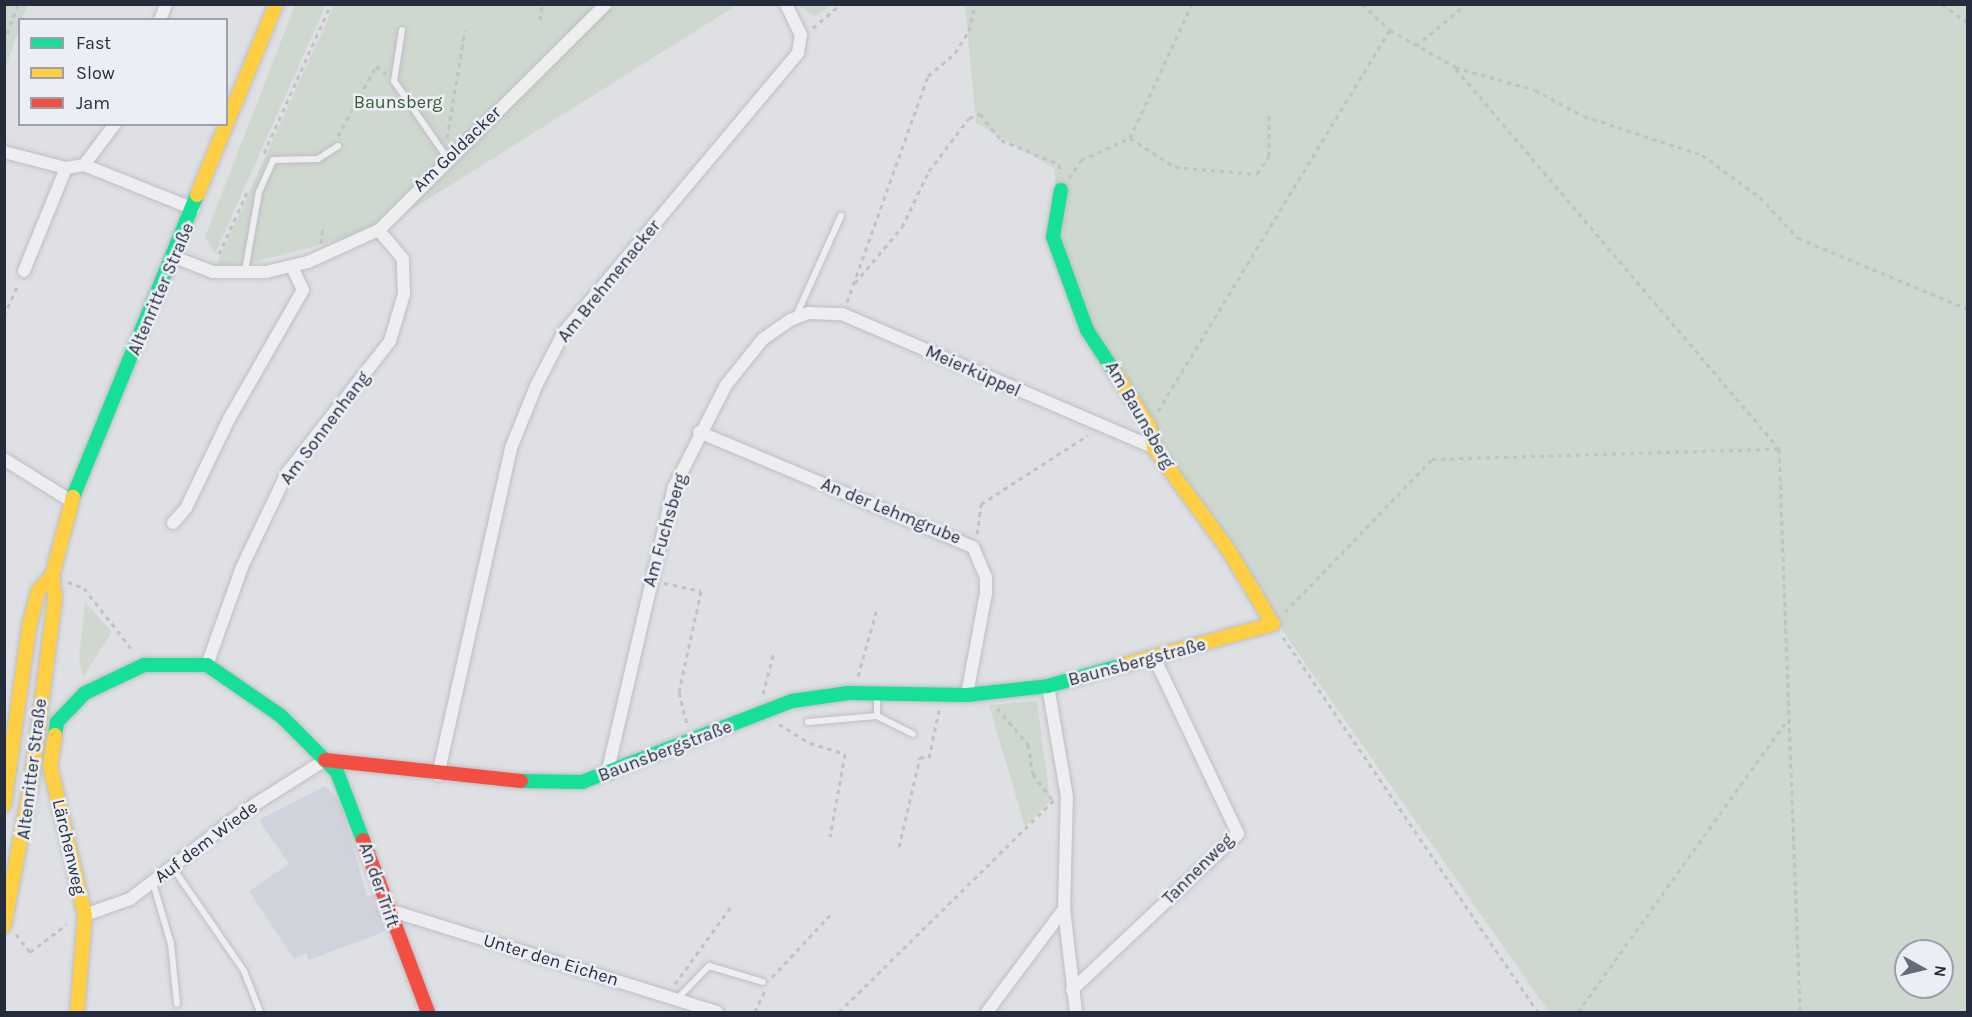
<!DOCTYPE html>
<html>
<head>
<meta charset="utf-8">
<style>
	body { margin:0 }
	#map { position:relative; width:1972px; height:1017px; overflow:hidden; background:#dfe0e4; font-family:Karla,sans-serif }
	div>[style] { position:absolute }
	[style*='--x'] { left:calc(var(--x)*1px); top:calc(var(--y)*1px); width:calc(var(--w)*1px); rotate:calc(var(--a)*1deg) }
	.built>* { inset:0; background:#d0d3db }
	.green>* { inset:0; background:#ced8cf }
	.path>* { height:3px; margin-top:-1.5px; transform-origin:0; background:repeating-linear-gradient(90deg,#c1c1c7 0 4.5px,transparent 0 9px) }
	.roads { filter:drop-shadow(0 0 2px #bdbec2) drop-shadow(0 0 2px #bdbec2) }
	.lane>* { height:6px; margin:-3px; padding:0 3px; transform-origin:3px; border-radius:3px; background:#eeeef1 }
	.street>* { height:12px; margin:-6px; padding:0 6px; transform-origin:6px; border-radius:6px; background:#eeeef1 }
	.fast>* { height:14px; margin:-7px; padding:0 7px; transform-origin:7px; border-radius:7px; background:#16e098 }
	.slow>* { height:14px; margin:-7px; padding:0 7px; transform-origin:7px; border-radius:7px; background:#ffcf43 }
	.jam>* { height:14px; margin:-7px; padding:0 7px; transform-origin:7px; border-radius:7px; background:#f24e42 }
	span { translate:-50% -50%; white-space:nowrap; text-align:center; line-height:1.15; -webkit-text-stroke:5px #ebeef5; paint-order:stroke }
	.park-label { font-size:18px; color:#365a32 }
	.street-label { font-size:18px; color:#252c3e }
	.frame { position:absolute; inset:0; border:6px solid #252c3e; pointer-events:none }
	.legend { position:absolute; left:18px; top:18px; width:210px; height:108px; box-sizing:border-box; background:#ebeef5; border:2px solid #9ca0ac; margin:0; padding:8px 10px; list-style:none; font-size:18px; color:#252c3e }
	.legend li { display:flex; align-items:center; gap:12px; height:30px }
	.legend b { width:30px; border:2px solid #9ca0ac }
	.north { position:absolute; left:1894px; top:939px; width:60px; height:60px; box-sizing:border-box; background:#ebeef5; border:2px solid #9ca0ac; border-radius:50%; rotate:98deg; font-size:16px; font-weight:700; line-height:24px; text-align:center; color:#252c3e }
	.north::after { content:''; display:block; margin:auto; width:21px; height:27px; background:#666b78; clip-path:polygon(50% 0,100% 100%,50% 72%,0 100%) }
</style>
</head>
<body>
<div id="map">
	<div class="built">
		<div style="clip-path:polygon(325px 786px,341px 802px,367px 897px,375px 895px,386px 931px,309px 960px,306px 953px,294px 959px,249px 891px,289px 864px,259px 820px)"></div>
	</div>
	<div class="green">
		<div style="clip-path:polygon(5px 4px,27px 5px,5px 69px,4px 5px)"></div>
		<div style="clip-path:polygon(295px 5px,326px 5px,215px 254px,205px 237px)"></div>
		<div style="clip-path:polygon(334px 5px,737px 5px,379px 230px,213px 272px)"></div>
		<div style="clip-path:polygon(797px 5px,832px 5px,815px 16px)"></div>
		<div style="clip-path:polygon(evenodd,965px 5px,1967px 5px,1967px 1012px,1549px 1012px,1129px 411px,1056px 236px,1055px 169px,976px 123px,965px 5px,1906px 951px,1942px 951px,1942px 987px,1906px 987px,1906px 951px)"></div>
		<div style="clip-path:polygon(85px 602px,112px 632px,83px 677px,79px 658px)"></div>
		<div style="clip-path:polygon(1037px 701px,1050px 801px,1025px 827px,989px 705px)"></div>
	</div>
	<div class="path">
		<div style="--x:1362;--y:4;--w:38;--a:43"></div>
		<div style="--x:1390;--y:30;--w:75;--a:29.6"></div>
		<div style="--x:1455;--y:67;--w:83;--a:16"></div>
		<div style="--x:1535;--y:90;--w:55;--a:28"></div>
		<div style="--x:1584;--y:116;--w:124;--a:18.3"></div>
		<div style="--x:1702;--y:155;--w:72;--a:35.9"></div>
		<div style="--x:1760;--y:197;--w:56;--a:47.2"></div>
		<div style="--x:1798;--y:238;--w:184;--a:22.7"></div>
		<div style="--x:1942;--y:4;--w:32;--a:36"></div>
		<div style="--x:540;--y:20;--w:16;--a:-83"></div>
		<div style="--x:813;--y:28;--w:37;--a:-41"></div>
		<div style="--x:4;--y:42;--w:40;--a:-69.8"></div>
		<div style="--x:1416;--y:46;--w:65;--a:-40"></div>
		<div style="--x:1456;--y:69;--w:499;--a:49.6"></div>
		<div style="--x:338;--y:136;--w:80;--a:-61.5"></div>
		<div style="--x:376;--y:66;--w:13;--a:39"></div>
		<div style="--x:447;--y:138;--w:109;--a:-80.5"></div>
		<div style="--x:1130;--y:138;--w:54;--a:32.8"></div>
		<div style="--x:1175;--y:167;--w:82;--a:4.9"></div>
		<div style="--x:1257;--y:174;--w:22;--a:-56"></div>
		<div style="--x:1269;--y:156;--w:45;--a:-90"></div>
		<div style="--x:264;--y:153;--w:163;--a:-65.8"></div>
		<div style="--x:1069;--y:178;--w:22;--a:-56"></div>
		<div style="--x:1081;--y:160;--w:54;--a:-24.2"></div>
		<div style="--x:1130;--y:138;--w:148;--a:-65.2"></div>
		<div style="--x:321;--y:243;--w:18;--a:-84"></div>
		<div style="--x:219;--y:254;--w:68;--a:-65.7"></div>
		<div style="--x:855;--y:283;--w:73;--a:-50"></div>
		<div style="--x:902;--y:227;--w:62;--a:-64.3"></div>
		<div style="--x:929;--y:171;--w:66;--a:-53"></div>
		<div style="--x:969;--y:118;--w:12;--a:-20"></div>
		<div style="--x:980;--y:114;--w:33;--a:51"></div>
		<div style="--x:1001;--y:140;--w:63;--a:22.5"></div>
		<div style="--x:1059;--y:164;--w:9;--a:84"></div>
		<div style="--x:847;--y:302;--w:240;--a:-70.3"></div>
		<div style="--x:928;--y:76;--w:35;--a:-40"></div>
		<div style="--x:955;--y:53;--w:26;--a:-58"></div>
		<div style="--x:969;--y:31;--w:28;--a:-77"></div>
		<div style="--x:4;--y:316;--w:35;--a:-66"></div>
		<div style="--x:1158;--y:411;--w:446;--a:-58.7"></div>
		<div style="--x:977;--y:534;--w:30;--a:-82"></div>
		<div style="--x:981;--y:504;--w:127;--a:-32.8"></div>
		<div style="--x:68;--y:582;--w:17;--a:21"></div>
		<div style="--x:84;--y:588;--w:81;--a:52"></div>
		<div style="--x:664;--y:583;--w:38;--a:12"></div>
		<div style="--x:701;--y:591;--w:103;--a:102.3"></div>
		<div style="--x:679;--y:692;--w:34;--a:76"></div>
		<div style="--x:1285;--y:612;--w:212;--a:-46.1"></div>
		<div style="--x:1432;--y:459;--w:347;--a:-1.7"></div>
		<div style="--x:1779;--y:449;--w:563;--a:87.86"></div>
		<div style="--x:1283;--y:637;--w:453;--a:55.8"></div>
		<div style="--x:858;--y:676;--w:70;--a:-74.2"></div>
		<div style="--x:763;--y:694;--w:43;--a:-75.3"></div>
		<div style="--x:997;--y:708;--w:48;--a:49.3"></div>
		<div style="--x:1028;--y:744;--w:30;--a:81"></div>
		<div style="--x:1033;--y:774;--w:34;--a:53"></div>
		<div style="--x:779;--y:724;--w:36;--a:32"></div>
		<div style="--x:810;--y:743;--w:37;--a:17"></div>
		<div style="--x:845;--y:754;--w:84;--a:100.2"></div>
		<div style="--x:899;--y:847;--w:92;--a:-76.9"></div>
		<div style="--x:920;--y:757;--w:9;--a:6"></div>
		<div style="--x:929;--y:758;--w:49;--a:-78.2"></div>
		<div style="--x:16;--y:934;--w:23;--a:52"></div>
		<div style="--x:30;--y:952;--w:46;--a:-37.1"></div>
		<div style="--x:772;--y:977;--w:85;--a:-46.9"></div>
		<div style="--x:675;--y:984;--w:97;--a:-54.2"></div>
		<div style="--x:755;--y:1012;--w:23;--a:-65"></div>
		<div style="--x:839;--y:1012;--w:302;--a:-44.6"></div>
		<div style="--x:1578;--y:1012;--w:355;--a:-54.4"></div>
	</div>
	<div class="roads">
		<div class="lane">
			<div style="--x:402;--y:30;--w:52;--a:98.9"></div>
			<div style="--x:394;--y:81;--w:95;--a:55.3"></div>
			<div style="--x:245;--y:271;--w:80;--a:-80"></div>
			<div style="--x:259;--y:192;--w:35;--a:-66"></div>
			<div style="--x:273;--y:160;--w:45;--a:-1.3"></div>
			<div style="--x:318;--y:159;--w:24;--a:-33"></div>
			<div style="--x:796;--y:316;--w:110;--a:-65.8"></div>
			<div style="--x:877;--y:695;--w:21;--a:90"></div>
			<div style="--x:877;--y:716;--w:40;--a:26.6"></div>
			<div style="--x:808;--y:722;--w:69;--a:-5"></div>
			<div style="--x:173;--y:868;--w:125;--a:55.4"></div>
			<div style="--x:244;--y:971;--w:44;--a:68.7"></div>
			<div style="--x:153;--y:883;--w:64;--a:73.6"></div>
			<div style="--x:171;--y:944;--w:60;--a:84.3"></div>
			<div style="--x:677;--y:999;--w:46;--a:-45.9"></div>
			<div style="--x:709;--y:966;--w:56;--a:16.5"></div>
		</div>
		<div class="street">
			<div style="--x:160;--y:20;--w:17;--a:-69"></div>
			<div style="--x:4;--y:152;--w:64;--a:14.5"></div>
			<div style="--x:66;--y:168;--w:18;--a:-9"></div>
			<div style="--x:84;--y:165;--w:51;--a:-52.9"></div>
			<div style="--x:84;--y:165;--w:118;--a:21.8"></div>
			<div style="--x:174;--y:257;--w:42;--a:21"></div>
			<div style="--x:213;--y:272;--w:53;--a:0"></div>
			<div style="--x:266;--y:272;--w:43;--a:-13.4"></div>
			<div style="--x:308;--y:262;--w:78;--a:-24.3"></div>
			<div style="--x:379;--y:230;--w:320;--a:-44.9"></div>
			<div style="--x:24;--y:271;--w:111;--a:-67.8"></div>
			<div style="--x:699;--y:432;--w:297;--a:22.8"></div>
			<div style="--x:973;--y:547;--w:33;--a:67"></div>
			<div style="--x:986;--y:577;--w:16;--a:90"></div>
			<div style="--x:986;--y:593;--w:104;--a:100.6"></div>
			<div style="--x:4;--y:459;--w:79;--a:32.1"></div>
			<div style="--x:173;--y:523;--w:20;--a:-49"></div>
			<div style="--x:186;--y:508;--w:99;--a:-64.2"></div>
			<div style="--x:229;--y:419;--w:149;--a:-60.2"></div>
			<div style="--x:303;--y:290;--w:26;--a:-115"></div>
			<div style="--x:207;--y:665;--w:104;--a:-70.3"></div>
			<div style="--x:242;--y:567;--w:104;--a:-64.4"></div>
			<div style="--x:287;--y:473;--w:167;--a:-52"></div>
			<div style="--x:390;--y:341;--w:49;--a:-73.4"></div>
			<div style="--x:404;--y:294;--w:35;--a:-92"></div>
			<div style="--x:403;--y:259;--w:38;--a:-130"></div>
			<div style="--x:607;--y:774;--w:295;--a:-76.9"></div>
			<div style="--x:674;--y:487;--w:114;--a:-63"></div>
			<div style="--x:726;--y:385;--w:59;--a:-51.2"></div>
			<div style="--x:763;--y:339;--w:33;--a:-35"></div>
			<div style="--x:790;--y:320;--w:19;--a:-21"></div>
			<div style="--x:808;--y:313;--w:34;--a:2"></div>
			<div style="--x:842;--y:314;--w:340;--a:23.2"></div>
			<div style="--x:438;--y:775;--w:335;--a:-77.4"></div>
			<div style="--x:511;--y:448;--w:67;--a:-68"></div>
			<div style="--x:536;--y:386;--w:61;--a:-62.6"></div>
			<div style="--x:564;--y:332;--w:364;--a:-50"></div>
			<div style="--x:798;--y:53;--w:18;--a:-81"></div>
			<div style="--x:801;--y:35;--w:34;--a:-116"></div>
			<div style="--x:386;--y:909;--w:347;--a:17.3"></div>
			<div style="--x:1064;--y:909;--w:104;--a:83.4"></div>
			<div style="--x:85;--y:915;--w:48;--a:-19.6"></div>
			<div style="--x:130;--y:899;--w:146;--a:-37.5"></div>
			<div style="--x:246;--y:810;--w:93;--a:-32.3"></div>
			<div style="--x:1072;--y:990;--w:228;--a:-43.2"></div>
			<div style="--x:1238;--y:834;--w:196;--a:-115.4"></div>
			<div style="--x:987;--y:1012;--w:129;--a:-53.2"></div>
			<div style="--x:1064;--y:909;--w:112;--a:-88.5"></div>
			<div style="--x:1067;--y:797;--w:113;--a:-99.7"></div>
		</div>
		<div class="fast">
			<div style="--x:1061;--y:190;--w:48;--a:99.7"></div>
			<div style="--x:1053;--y:237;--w:99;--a:69.9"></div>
			<div style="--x:1087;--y:330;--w:51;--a:56.9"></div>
			<div style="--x:73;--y:497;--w:326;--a:-67.7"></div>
			<div style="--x:55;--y:735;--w:13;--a:-81"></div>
			<div style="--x:57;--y:722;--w:40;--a:-46"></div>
			<div style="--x:85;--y:693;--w:65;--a:-25.4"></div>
			<div style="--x:144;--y:665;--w:63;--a:0"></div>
			<div style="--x:207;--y:665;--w:90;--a:34.6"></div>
			<div style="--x:281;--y:716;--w:79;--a:45"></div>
			<div style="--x:337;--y:772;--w:73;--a:69.1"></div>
			<div style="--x:521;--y:781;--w:61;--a:0.9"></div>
			<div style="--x:582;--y:782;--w:225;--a:-21.1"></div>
			<div style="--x:792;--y:701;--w:57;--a:-8.1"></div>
			<div style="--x:848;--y:693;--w:119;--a:1"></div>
			<div style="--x:967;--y:695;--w:81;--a:-6.3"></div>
			<div style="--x:1048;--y:686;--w:82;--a:-15.6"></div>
		</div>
		<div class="slow">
			<div style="--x:197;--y:195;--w:207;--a:-67.5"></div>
			<div style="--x:1115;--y:373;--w:63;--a:57.3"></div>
			<div style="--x:1149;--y:426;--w:23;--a:77"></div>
			<div style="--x:1154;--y:448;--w:127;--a:53.9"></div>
			<div style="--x:1229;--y:551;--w:85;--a:58.9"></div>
			<div style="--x:1273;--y:624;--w:151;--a:164.7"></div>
			<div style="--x:55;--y:735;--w:31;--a:99"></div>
			<div style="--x:50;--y:766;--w:153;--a:76.8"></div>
			<div style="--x:85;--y:915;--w:97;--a:94.7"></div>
			<div style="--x:4;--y:805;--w:180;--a:-82"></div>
			<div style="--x:29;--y:627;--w:37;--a:-76"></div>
			<div style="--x:38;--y:591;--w:21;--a:-47"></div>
			<div style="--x:4;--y:926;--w:146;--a:-79.3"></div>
			<div style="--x:31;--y:783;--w:188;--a:-82.6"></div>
			<div style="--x:55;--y:597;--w:21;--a:-98"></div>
			<div style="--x:52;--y:576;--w:82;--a:-75.1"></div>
		</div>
		<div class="jam">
			<div style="--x:325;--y:760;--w:197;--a:6.1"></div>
			<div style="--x:363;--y:840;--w:184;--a:69.3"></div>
		</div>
	</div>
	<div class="park-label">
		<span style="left:398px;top:102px">Baunsberg</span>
	</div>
	<div class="street-label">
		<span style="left:457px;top:149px;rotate:-44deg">Am Goldacker</span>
		<span style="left:609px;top:281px;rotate:-51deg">Am Brehmenacker</span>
		<span style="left:161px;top:289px;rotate:-67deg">Altenritter Straße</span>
		<span style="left:973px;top:371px;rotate:24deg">Meierküppel</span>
		<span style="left:1140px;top:415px;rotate:60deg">Am Baunsberg</span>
		<span style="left:325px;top:428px;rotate:-53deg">Am Sonnenhang</span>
		<span style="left:891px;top:511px;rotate:22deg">An der Lehmgrube</span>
		<span style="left:665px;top:530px;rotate:-74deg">Am Fuchsberg</span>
		<span style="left:1137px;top:662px;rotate:-15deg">Baunsbergstraße</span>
		<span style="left:665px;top:751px;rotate:-21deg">Baunsbergstraße</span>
		<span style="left:32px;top:769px;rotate:-83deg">Altenritter Straße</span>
		<span style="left:206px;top:842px;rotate:-37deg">Auf dem Wiede</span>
		<span style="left:69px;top:847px;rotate:77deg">Lärchenweg</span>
		<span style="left:1198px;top:869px;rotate:-45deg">Tannenweg</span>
		<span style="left:379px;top:885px;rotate:71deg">An der Trift</span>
		<span style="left:551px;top:960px;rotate:17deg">Unter den Eichen</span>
	</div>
	<div class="frame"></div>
	<ul class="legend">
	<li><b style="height:8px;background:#16e098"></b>Fast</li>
	<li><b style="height:8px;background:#ffcf43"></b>Slow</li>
	<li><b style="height:8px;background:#f24e42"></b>Jam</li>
	</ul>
	<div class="north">N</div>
</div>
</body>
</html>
